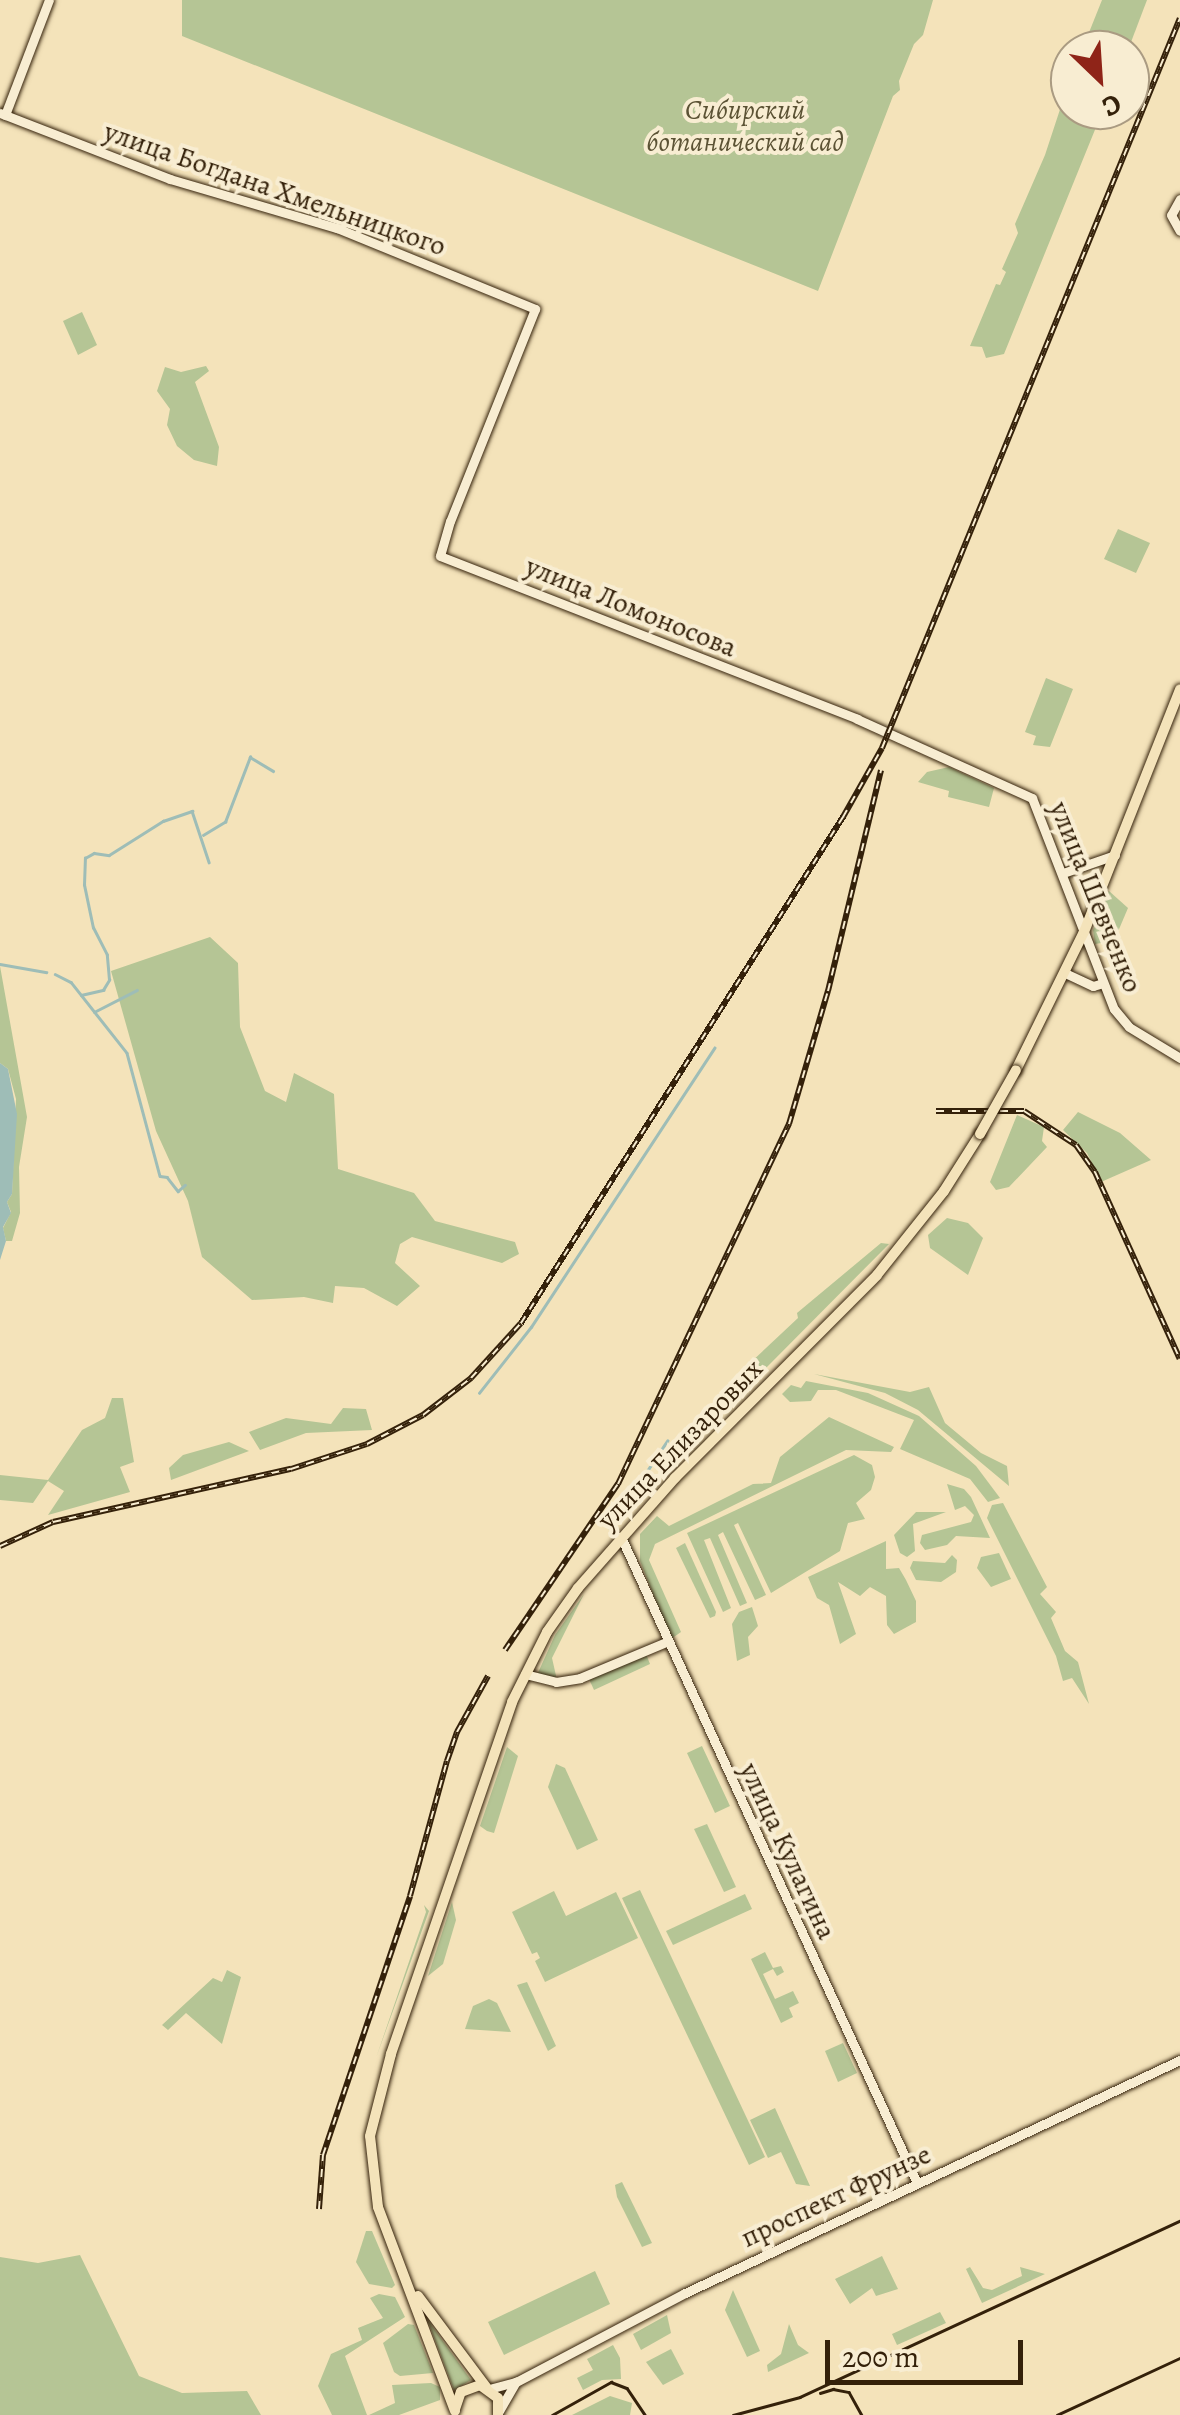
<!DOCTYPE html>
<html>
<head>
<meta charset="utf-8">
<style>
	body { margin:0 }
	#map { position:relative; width:1180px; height:2415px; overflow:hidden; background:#f4e3ba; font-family:Alegreya,serif }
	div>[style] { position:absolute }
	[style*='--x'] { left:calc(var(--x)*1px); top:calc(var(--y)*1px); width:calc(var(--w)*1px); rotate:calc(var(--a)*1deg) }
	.green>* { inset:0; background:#b5c595 }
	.water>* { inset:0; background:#9ebdb7 }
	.stream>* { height:2.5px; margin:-1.25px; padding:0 1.25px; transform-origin:1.25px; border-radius:1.25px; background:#9ebdb7 }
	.roads { filter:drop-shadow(0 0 2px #34210a) drop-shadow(0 0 2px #34210a) }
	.secondary>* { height:9px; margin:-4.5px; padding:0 4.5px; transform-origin:4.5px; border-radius:4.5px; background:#f8edd2 }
	.primary>* { height:10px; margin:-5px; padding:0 5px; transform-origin:5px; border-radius:5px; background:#f4e3ba }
	.tram>* { height:2.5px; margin:-1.25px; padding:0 1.25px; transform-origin:1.25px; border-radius:1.25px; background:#34210a }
	.rail>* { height:6px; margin-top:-3px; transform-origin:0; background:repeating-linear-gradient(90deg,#f8edd2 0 8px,#34210a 0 16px); box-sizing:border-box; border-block:2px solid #34210a }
	.bridges { filter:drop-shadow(0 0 2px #34210a) drop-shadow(0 0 2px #34210a) }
	.primary-bridge>* { height:10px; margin:-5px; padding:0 5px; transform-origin:5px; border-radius:5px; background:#f4e3ba }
	span { translate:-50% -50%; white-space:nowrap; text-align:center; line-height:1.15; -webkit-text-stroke:8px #f8edd2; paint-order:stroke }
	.park-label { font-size:28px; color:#5b5234; font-style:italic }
	.street-label { font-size:28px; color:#34210a }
	.north { position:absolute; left:1050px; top:30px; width:100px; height:100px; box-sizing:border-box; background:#f8edd2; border:2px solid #aa9b82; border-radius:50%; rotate:155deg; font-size:28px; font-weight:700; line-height:40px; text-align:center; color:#34210a }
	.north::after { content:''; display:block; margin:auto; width:35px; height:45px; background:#8f2418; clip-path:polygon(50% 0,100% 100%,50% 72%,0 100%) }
	.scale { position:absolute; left:825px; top:2340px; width:198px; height:45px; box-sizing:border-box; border:5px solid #34210a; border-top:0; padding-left:12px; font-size:30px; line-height:35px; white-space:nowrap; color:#34210a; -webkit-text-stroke:8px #f8edd2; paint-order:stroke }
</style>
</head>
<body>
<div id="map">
	<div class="green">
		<div style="clip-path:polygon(182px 0,933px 0,923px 35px,914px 44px,899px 81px,900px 90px,893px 96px,818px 291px,182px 36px)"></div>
		<div style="clip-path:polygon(1102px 0,1147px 0,1128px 50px,1082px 50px)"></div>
		<div style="clip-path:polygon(1070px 79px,1070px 110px,1103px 110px,1004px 354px,986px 358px,982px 347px,970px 346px,996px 284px,1000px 285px,1006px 272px,1002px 269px,1018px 233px,1015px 224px,1045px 155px)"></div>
		<div style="clip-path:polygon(82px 312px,97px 345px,78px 355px,63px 321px)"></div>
		<div style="clip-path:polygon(206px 366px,209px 371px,195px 382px,219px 447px,217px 466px,194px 460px,177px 446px,167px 425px,170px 409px,157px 391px,165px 367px,181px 372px)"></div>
		<div style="clip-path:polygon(1118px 529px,1150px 543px,1136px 573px,1104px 559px)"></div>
		<div style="clip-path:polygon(1046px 678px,1073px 689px,1050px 747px,1033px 745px,1036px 736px,1025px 732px)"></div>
		<div style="clip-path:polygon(949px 767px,994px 788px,989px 807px,948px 797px,949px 791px,918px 782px,927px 772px)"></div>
		<div style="clip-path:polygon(1109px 891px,1128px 908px,1114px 941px,1095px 944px,1093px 930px)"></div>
		<div style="clip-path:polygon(210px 937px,238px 963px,240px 1027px,265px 1091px,286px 1102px,294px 1073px,334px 1094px,338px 1169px,414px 1193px,435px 1221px,515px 1242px,519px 1254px,502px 1263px,412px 1237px,400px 1244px,395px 1263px,420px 1286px,397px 1306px,364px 1288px,335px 1286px,333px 1303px,304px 1297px,252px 1300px,202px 1257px,188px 1201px,156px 1131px,111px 971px)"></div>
		<div style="clip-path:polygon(0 966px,27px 1117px,19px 1167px,20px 1213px,12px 1241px,6px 1241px,3px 1228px,11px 1212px,7px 1202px,12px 1194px,16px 1099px,8px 1069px,0 1063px)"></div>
		<div style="clip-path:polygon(1078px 1112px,1120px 1133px,1151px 1160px,1101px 1182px,1087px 1153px,1063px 1130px)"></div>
		<div style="clip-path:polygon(1017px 1115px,1044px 1127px,1042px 1141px,1047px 1147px,1009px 1187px,996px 1190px,990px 1182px)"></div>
		<div style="clip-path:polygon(947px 1218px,968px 1223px,983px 1238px,968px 1275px,930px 1248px,928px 1235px)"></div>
		<div style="clip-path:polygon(881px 1243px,889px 1244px,753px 1381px,742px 1384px,734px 1378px,798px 1318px,797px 1313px)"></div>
		<div style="clip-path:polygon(814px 1374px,910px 1392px,929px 1387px,945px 1423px,981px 1453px,1007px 1466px,1009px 1486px,918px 1410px,885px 1393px)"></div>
		<div style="clip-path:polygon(806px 1381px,868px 1393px,919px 1416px,976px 1466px,1000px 1498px,988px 1502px,970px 1479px,900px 1449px,914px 1420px,836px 1390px,818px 1390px,811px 1401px,790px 1402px,782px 1394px,791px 1385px,801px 1388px)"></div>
		<div style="clip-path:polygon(112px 1398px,123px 1398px,134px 1462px,120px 1467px,130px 1492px,48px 1515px,64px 1491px,48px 1481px,33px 1503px,0 1500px,0 1475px,48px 1480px,82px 1430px,105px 1418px)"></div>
		<div style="clip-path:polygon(343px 1408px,366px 1409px,372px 1430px,306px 1433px,260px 1450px,249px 1432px,286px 1418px,331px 1424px)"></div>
		<div style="clip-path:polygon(829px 1417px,894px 1447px,891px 1452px,846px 1450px,655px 1544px,649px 1560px,681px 1632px,671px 1639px,640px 1561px,640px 1534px,657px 1516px,669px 1526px,753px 1484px,771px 1483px,780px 1457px)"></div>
		<div style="clip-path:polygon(229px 1442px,249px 1451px,171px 1480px,169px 1468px,183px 1455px)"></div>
		<div style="clip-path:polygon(854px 1455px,872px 1465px,875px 1477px,871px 1490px,856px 1503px,865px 1519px,848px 1523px,840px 1551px,771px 1593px,738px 1523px,734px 1525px,766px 1595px,755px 1600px,723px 1532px,718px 1535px,747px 1603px,740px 1606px,710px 1538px,704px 1540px,731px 1608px,723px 1612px,687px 1533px)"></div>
		<div style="clip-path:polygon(947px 1484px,964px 1489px,971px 1497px,990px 1538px,956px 1536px,947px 1545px,925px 1550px,920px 1543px,922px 1535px,971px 1522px,974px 1515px,965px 1506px,955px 1510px)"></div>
		<div style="clip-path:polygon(1003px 1503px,1047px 1587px,1040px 1594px,1056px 1612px,1051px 1618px,1065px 1651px,1078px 1662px,1089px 1704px,1072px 1678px,1063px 1681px,1056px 1656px,987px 1518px,992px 1505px)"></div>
		<div style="clip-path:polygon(916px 1512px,946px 1512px,913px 1524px,915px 1551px,907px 1557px,900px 1553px,894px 1535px)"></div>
		<div style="clip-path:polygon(886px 1541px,886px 1569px,899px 1568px,906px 1580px,916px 1601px,916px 1622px,894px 1634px,887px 1625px,886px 1596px,870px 1587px,860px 1596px,838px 1582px,856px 1634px,840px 1644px,829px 1605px,817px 1598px,808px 1577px)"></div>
		<div style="clip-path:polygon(685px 1543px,716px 1612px,715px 1616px,710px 1618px,676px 1548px)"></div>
		<div style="clip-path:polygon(999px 1553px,1011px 1579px,991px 1587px,977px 1568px,981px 1557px)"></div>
		<div style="clip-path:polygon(952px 1555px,957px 1560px,956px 1572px,941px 1582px,916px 1580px,910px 1568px,913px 1561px,945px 1563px)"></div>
		<div style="clip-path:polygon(584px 1594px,552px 1658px,557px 1680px,537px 1675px,555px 1635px)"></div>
		<div style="clip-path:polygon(752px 1607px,758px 1626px,748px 1637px,750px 1655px,737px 1661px,732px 1624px,739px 1612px)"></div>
		<div style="clip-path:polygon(646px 1654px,650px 1664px,594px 1690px,589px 1679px)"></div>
		<div style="clip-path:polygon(702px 1746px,730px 1806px,715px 1813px,687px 1753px)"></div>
		<div style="clip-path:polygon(507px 1747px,518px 1756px,494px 1833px,487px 1831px,480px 1826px)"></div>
		<div style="clip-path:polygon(556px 1764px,565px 1768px,598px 1840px,577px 1850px,548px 1787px)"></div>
		<div style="clip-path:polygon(707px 1824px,736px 1887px,724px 1892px,694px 1829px)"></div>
		<div style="clip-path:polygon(640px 1890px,765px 2157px,749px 2165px,622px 1898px)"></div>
		<div style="clip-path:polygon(554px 1891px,566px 1916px,616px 1892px,638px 1938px,545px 1982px,535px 1961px,540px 1958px,537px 1952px,532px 1954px,512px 1912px)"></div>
		<div style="clip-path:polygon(745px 1894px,752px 1909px,673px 1945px,666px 1931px)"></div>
		<div style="clip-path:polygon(452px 1902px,456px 1920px,443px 1964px,428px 1976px)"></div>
		<div style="clip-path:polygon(424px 1905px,429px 1911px,376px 2058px,426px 1912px)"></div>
		<div style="clip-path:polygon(765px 1952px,773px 1968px,781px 1966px,784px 1972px,777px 1976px,773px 1969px,763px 1974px,775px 1999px,793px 1991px,799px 2003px,789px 2008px,793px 2017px,781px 2023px,751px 1959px)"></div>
		<div style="clip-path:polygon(227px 1970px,241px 1977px,222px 2044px,186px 2013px,168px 2030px,162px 2025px,213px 1978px,222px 1982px)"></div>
		<div style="clip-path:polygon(527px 1982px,556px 2046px,548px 2051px,517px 1985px)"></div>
		<div style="clip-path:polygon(489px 1999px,497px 2003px,511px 2032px,465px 2029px,473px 2006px)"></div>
		<div style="clip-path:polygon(843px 2043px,857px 2073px,838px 2082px,825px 2051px)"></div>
		<div style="clip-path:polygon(775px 2108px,810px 2186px,796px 2184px,781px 2152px,768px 2158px,750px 2120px)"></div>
		<div style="clip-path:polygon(622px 2182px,652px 2243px,642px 2247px,617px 2197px,615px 2185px)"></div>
		<div style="clip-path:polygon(366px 2231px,372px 2231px,395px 2285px,392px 2288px,369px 2284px,356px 2262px)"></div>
		<div style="clip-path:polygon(80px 2255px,139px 2376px,182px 2393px,247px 2391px,261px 2415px,0 2415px,0 2257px,38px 2263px)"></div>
		<div style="clip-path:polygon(882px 2256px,898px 2289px,876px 2296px,872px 2288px,850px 2304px,835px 2279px)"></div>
		<div style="clip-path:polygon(970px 2267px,983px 2288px,992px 2290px,1022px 2276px,1020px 2267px,1045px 2274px,982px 2303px,966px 2269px)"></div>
		<div style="clip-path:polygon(595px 2271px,610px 2304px,504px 2355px,488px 2322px)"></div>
		<div style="clip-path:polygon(733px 2290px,760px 2351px,747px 2357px,725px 2310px)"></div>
		<div style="clip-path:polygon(379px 2294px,395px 2297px,405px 2317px,345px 2356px,367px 2415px,332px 2415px,318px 2386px,331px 2354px,362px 2340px,358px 2328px,383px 2318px,370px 2298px)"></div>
		<div style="clip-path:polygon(940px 2312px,946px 2323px,897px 2345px,892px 2334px)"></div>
		<div style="clip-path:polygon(667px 2315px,671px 2333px,641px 2350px,633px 2334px)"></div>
		<div style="clip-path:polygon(427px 2319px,471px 2380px,454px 2390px)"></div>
		<div style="clip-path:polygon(408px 2324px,414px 2325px,433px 2373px,400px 2376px,394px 2372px,383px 2343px)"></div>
		<div style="clip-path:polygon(789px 2324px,798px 2345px,809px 2353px,768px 2372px,767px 2365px,781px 2354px)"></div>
		<div style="clip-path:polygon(613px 2345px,620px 2358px,621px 2379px,602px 2380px,583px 2390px,577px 2378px,593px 2370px,587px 2359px)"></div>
		<div style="clip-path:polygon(671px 2349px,684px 2374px,663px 2385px,646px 2362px)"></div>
		<div style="clip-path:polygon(431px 2383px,440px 2387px,440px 2400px,399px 2415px,369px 2415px,395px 2403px,392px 2385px)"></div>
		<div style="clip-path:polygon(610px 2396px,632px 2403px,630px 2415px,572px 2415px)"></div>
	</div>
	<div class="water">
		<div style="clip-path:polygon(0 1063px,8px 1069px,17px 1114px,12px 1194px,7px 1202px,11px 1213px,3px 1227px,6px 1241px,0 1260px)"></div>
	</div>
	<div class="stream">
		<div style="--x:203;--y:835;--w:26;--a:-31"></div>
		<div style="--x:225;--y:822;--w:70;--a:-69"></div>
		<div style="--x:250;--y:757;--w:27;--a:31"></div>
		<div style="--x:0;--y:964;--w:47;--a:9.9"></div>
		<div style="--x:55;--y:974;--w:18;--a:27"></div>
		<div style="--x:71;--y:982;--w:90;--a:51.7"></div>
		<div style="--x:127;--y:1053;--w:127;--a:75"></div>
		<div style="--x:160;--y:1176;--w:7;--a:8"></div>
		<div style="--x:167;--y:1177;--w:18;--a:52"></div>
		<div style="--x:178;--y:1191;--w:9;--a:-41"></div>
		<div style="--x:81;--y:995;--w:23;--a:-13"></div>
		<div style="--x:103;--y:990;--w:12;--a:-59"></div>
		<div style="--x:109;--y:980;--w:25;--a:-95"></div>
		<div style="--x:107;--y:955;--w:30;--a:-117"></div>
		<div style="--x:93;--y:928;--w:44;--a:-101.8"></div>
		<div style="--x:84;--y:885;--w:27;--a:-88"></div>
		<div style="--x:85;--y:858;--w:10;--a:-29"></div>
		<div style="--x:94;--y:853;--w:15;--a:8"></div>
		<div style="--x:109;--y:855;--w:64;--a:-32.2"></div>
		<div style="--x:163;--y:821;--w:31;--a:-19"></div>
		<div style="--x:192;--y:811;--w:54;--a:71.6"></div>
		<div style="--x:94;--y:1012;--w:48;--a:-27.1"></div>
		<div style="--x:479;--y:1393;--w:84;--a:-51.8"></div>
		<div style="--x:531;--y:1327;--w:334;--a:-56.7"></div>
		<div style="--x:609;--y:1528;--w:105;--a:-56.3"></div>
	</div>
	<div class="roads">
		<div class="secondary">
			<div style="--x:0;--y:113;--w:182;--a:21.2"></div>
			<div style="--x:170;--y:179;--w:174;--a:16.4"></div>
			<div style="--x:337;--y:228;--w:214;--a:22.2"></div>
			<div style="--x:535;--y:309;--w:228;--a:111.8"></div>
			<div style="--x:450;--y:521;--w:36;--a:106"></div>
			<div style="--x:440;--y:556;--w:448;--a:21.3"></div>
			<div style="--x:857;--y:719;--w:192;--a:24.3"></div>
			<div style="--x:1032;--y:798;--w:226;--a:68.8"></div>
			<div style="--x:1114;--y:1009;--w:23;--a:50"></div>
			<div style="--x:1129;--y:1027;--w:60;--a:31.3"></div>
			<div style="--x:5;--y:115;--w:123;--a:-69.1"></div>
			<div style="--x:1180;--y:199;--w:18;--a:119"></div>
			<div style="--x:1171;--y:215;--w:18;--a:61"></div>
			<div style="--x:1063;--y:873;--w:55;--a:-19.1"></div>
			<div style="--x:1065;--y:973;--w:31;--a:25"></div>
			<div style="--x:1093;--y:986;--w:10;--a:-17"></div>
			<div style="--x:621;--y:1537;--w:711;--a:65.38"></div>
			<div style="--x:525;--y:1674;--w:32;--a:14"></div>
			<div style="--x:556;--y:1682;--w:24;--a:-9"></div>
			<div style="--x:580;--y:1678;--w:93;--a:-22.7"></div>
			<div style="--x:489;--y:2389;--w:28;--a:-15"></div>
			<div style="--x:516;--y:2382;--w:191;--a:-27.8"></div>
			<div style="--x:685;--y:2293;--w:547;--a:-25.21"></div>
			<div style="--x:499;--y:2411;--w:34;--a:-60"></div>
		</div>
		<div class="primary">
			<div style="--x:1016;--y:1070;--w:154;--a:-63.8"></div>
			<div style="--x:1084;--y:932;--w:261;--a:-68.4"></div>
			<div style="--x:418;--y:2296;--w:114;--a:53.2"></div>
			<div style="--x:455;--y:2409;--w:18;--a:-71"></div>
			<div style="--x:461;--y:2392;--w:20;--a:-20"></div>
			<div style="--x:480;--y:2385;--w:22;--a:36"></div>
			<div style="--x:498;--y:2398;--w:17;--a:90"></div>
			<div style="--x:455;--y:2411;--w:218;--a:-110.7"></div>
			<div style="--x:378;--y:2207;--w:71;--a:-96.4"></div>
			<div style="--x:370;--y:2136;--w:85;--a:-75.6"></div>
			<div style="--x:391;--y:2054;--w:372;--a:-71"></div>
			<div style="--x:512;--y:1702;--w:78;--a:-63.4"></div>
			<div style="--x:547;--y:1632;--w:54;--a:-54.8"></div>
			<div style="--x:578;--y:1588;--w:147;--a:-48.6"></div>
			<div style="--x:675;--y:1478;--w:286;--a:-45.1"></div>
			<div style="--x:877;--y:1275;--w:107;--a:-51.4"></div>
			<div style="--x:944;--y:1191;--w:67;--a:-57.7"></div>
		</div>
	</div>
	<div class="tram">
		<div style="--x:820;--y:2393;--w:14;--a:-17"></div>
		<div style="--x:833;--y:2389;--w:16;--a:11"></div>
		<div style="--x:849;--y:2392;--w:26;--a:61"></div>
		<div style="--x:552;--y:2415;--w:68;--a:-29.2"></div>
		<div style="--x:611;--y:2382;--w:17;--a:21"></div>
		<div style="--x:627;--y:2388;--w:32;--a:56"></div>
		<div style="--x:733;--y:2415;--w:69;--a:-15"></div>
		<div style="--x:800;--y:2397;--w:419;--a:-24.9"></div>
		<div style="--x:1057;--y:2415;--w:136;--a:-24.9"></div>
	</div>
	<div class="rail">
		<div style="--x:936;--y:1111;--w:88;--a:0"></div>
		<div style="--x:1024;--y:1111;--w:62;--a:33.2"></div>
		<div style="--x:1076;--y:1145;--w:33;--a:55"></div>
		<div style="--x:1095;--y:1172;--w:205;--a:65.6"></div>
		<div style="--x:0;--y:1546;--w:58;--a:-24.4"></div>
		<div style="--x:53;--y:1522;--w:244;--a:-12.6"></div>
		<div style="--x:291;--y:1469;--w:80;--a:-18.2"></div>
		<div style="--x:367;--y:1444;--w:63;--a:-27.4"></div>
		<div style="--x:423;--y:1415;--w:61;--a:-37.6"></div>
		<div style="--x:471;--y:1378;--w:74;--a:-47.7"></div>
		<div style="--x:521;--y:1323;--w:600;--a:-57.53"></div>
		<div style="--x:843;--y:817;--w:79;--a:-60.5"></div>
		<div style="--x:882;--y:748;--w:788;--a:-67.79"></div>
		<div style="--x:505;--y:1650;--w:201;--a:-55.8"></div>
		<div style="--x:618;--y:1484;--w:399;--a:-64.6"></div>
		<div style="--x:789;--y:1124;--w:139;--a:-73.7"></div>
		<div style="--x:828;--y:991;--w:227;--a:-76.5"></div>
		<div style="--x:319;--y:2209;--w:54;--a:-85.8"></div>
		<div style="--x:323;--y:2155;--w:273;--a:-71.4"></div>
		<div style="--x:410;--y:1896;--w:140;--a:-74.7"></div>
		<div style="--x:447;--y:1761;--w:31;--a:-71"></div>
		<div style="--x:457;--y:1732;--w:64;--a:-61"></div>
	</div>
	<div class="bridges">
		<div class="primary-bridge">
			<div style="--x:980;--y:1134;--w:73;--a:-60.6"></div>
		</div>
	</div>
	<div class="park-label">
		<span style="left:745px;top:126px">Сибирский<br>ботанический сад</span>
	</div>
	<div class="street-label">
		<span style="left:275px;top:189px;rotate:19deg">улица Богдана Хмельницкого</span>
		<span style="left:631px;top:607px;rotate:22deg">улица Ломоносова</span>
		<span style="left:1096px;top:897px;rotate:68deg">улица Шевченко</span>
		<span style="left:680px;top:1444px;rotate:-46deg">улица Елизаровых</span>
		<span style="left:788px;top:1851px;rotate:65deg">улица Кулагина</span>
		<span style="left:836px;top:2196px;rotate:-25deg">проспект Фрунзе</span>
	</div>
	<div class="north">С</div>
	<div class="scale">200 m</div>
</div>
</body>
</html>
